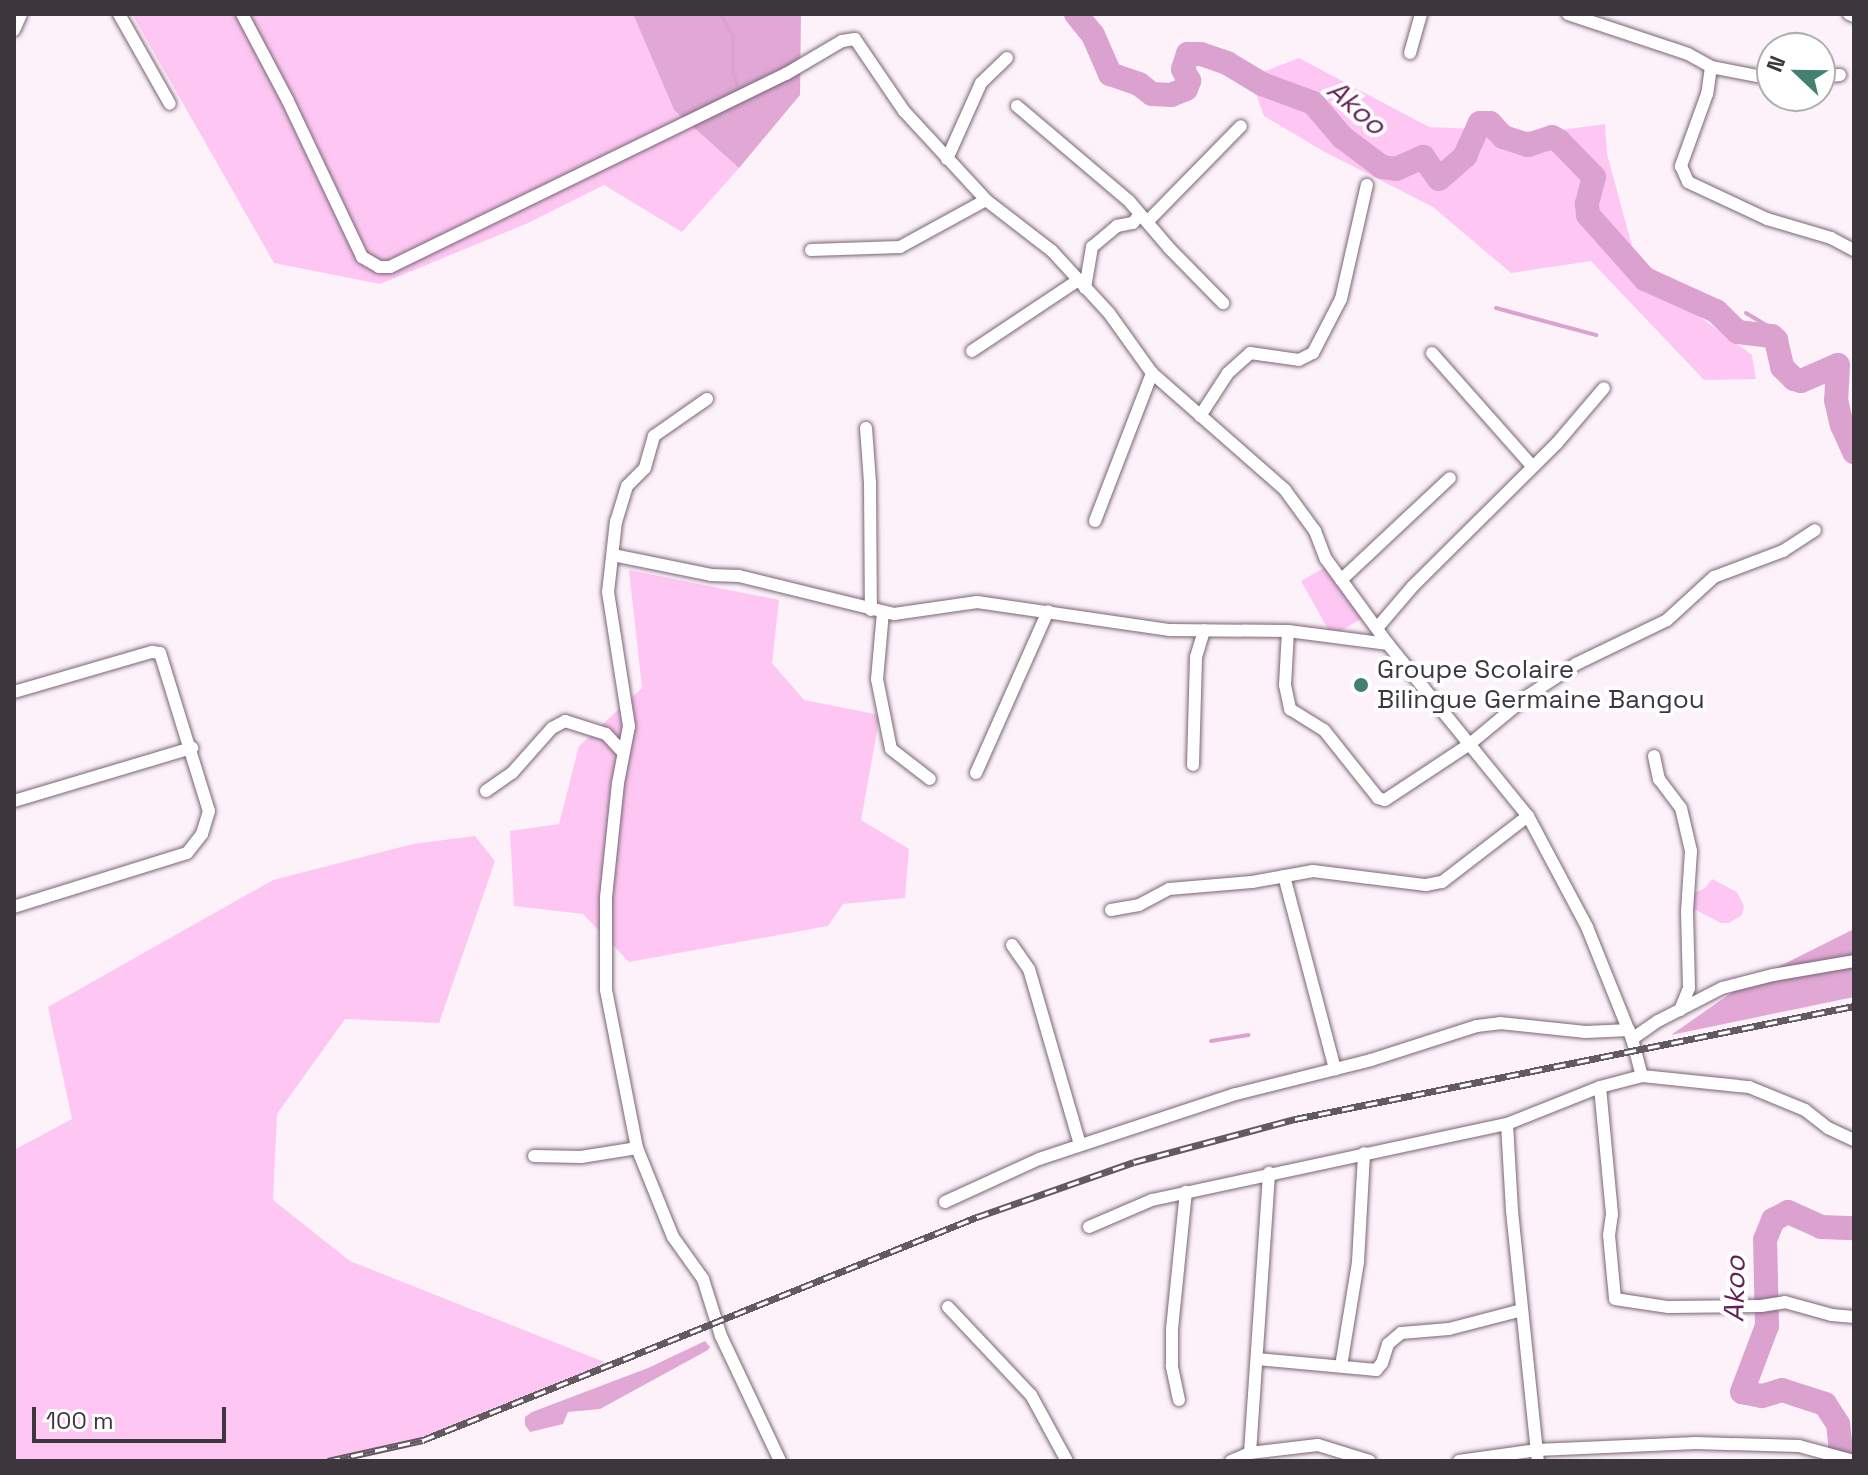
<!DOCTYPE html>
<html>
<head>
<meta charset="utf-8">
<style>
	body { margin:0 }
	#map { position:relative; width:1868px; height:1475px; overflow:hidden; background:#fdf1fa; font-family:"Space Grotesk",sans-serif }
	div>[style] { position:absolute }
	[style*='--x'] { left:calc(var(--x)*1px); top:calc(var(--y)*1px); width:calc(var(--w)*1px); rotate:calc(var(--a)*1deg) }
	.green>* { inset:0; background:#fec7f3 }
	.forest>* { inset:0; background:#e1a8d6 }
	.stream>* { height:4px; margin:-2px; padding:0 2px; transform-origin:2px; border-radius:2px; background:#dba2d0 }
	.river>* { height:24px; margin:-12px; padding:0 12px; transform-origin:12px; border-radius:12px; background:#dba2d0 }
	.roads { filter:drop-shadow(0 0 2px #786674) drop-shadow(0 0 2px #786674) }
	.minor>* { height:12px; margin:-6px; padding:0 6px; transform-origin:6px; border-radius:6px; background:#fff }
	.rail>* { height:7px; margin-top:-3.5px; transform-origin:0; background:repeating-linear-gradient(90deg,#fff 0 12px,#625961 0 24px); box-sizing:border-box; border-block:2px solid #625961 }
	.dots>* { width:22px; height:22px; translate:-50% -50%; box-sizing:border-box; border:4px solid #fff; border-radius:50% }
	span { translate:-50% -50%; white-space:nowrap; text-align:center; line-height:1.15; -webkit-text-stroke:8px #fff; paint-order:stroke }
	.poi-label { font-size:26px; color:#3e363d }
	.left { translate:0 -50%; text-align:left }
	.water-label { font-size:28px; color:#611f58; font-style:italic }
	.frame { position:absolute; inset:0; border:16px solid #3e363d; pointer-events:none }
	.north { position:absolute; left:1756px; top:32px; width:80px; height:80px; box-sizing:border-box; background:#fff; border:2px solid #b2afb1; border-radius:50%; rotate:292deg; font-size:22px; font-weight:700; line-height:32px; text-align:center; color:#3e363d }
	.north::after { content:''; display:block; margin:auto; width:28px; height:36px; background:#42816f; clip-path:polygon(50% 0,100% 100%,50% 72%,0 100%) }
	.scale { position:absolute; left:32px; top:1407px; width:194px; height:36px; box-sizing:border-box; border:4px solid #3e363d; border-top:0; padding-left:10px; font-size:24px; line-height:28px; white-space:nowrap; color:#3e363d; -webkit-text-stroke:6px #fff; paint-order:stroke }
</style>
</head>
<body>
<div id="map">
	<div class="green">
		<div style="clip-path:polygon(132px 14px,633px 14px,674px 110px,739px 168px,682px 232px,604px 185px,526px 224px,380px 284px,274px 263px)"></div>
		<div style="clip-path:polygon(1299px 58px,1429px 127px,1547px 132px,1605px 124px,1607px 154px,1639px 272px,1752px 355px,1756px 379px,1704px 380px,1591px 261px,1511px 273px,1433px 207px,1323px 151px,1264px 116px,1250px 77px)"></div>
		<div style="clip-path:polygon(1335px 562px,1366px 616px,1332px 636px,1301px 581px)"></div>
		<div style="clip-path:polygon(629px 570px,779px 600px,772px 663px,804px 700px,880px 715px,861px 820px,909px 849px,905px 898px,843px 904px,828px 926px,629px 962px,583px 914px,514px 906px,510px 831px,559px 824px,579px 746px,642px 688px)"></div>
		<div style="clip-path:polygon(475px 836px,495px 861px,439px 1023px,345px 1019px,277px 1114px,273px 1200px,350px 1261px,612px 1365px,423px 1440px,328px 1461px,14px 1461px,14px 1150px,72px 1119px,48px 1007px,273px 880px,413px 844px)"></div>
		<div style="clip-path:polygon(1712px 879px,1737px 892px,1744px 906px,1742px 915px,1729px 923px,1721px 923px,1688px 906px,1690px 895px,1705px 888px)"></div>
	</div>
	<div class="forest">
		<div style="clip-path:polygon(633px 14px,801px 14px,800px 95px,739px 168px,674px 110px)"></div>
		<div style="clip-path:polygon(1854px 929px,1854px 997px,1671px 1035px,1744px 984px)"></div>
		<div style="clip-path:polygon(705px 1341px,710px 1347px,708px 1350px,600px 1409px,568px 1412px,563px 1424px,530px 1432px,525px 1425px,525px 1417px,532px 1412px,648px 1368px)"></div>
	</div>
	<div class="stream">
		<div style="--x:720;--y:14;--w:26;--a:59"></div>
		<div style="--x:733;--y:36;--w:36;--a:90"></div>
		<div style="--x:733;--y:72;--w:16;--a:72"></div>
		<div style="--x:1496;--y:308;--w:104;--a:15.1"></div>
		<div style="--x:1746;--y:313;--w:31;--a:31"></div>
		<div style="--x:1773;--y:329;--w:7;--a:98"></div>
		<div style="--x:1211;--y:1041;--w:38;--a:-9"></div>
	</div>
	<div class="river">
		<div style="--x:1076;--y:14;--w:27;--a:51"></div>
		<div style="--x:1093;--y:35;--w:43;--a:66.4"></div>
		<div style="--x:1110;--y:74;--w:31;--a:19"></div>
		<div style="--x:1139;--y:84;--w:16;--a:38"></div>
		<div style="--x:1152;--y:94;--w:19;--a:3"></div>
		<div style="--x:1171;--y:95;--w:16;--a:-22"></div>
		<div style="--x:1186;--y:89;--w:9;--a:-69"></div>
		<div style="--x:1189;--y:81;--w:13;--a:-117"></div>
		<div style="--x:1183;--y:69;--w:16;--a:-72"></div>
		<div style="--x:1188;--y:54;--w:13;--a:0"></div>
		<div style="--x:1201;--y:54;--w:28;--a:19"></div>
		<div style="--x:1227;--y:63;--w:41;--a:31"></div>
		<div style="--x:1262;--y:84;--w:54;--a:20.4"></div>
		<div style="--x:1313;--y:103;--w:45;--a:49.5"></div>
		<div style="--x:1342;--y:137;--w:50;--a:36.9"></div>
		<div style="--x:1382;--y:167;--w:14;--a:8"></div>
		<div style="--x:1396;--y:169;--w:30;--a:-24"></div>
		<div style="--x:1423;--y:157;--w:27;--a:54"></div>
		<div style="--x:1439;--y:179;--w:35;--a:-41"></div>
		<div style="--x:1465;--y:156;--w:36;--a:-66"></div>
		<div style="--x:1480;--y:123;--w:10;--a:0"></div>
		<div style="--x:1490;--y:123;--w:19;--a:47"></div>
		<div style="--x:1503;--y:137;--w:26;--a:18"></div>
		<div style="--x:1528;--y:145;--w:25;--a:-18"></div>
		<div style="--x:1552;--y:137;--w:8;--a:30"></div>
		<div style="--x:1559;--y:141;--w:50;--a:45.8"></div>
		<div style="--x:1594;--y:177;--w:28;--a:105"></div>
		<div style="--x:1587;--y:204;--w:11;--a:85"></div>
		<div style="--x:1588;--y:215;--w:86;--a:48.3"></div>
		<div style="--x:1645;--y:279;--w:78;--a:24.3"></div>
		<div style="--x:1716;--y:311;--w:30;--a:44"></div>
		<div style="--x:1738;--y:332;--w:34;--a:7"></div>
		<div style="--x:1772;--y:336;--w:6;--a:45"></div>
		<div style="--x:1776;--y:340;--w:28;--a:77"></div>
		<div style="--x:1782;--y:367;--w:17;--a:45"></div>
		<div style="--x:1794;--y:379;--w:7;--a:16"></div>
		<div style="--x:1801;--y:381;--w:40;--a:-23.4"></div>
		<div style="--x:1838;--y:365;--w:35;--a:93"></div>
		<div style="--x:1836;--y:400;--w:26;--a:77"></div>
		<div style="--x:1842;--y:425;--w:30;--a:66"></div>
		<div style="--x:1842;--y:1461;--w:37;--a:-96"></div>
		<div style="--x:1838;--y:1424;--w:24;--a:-123"></div>
		<div style="--x:1825;--y:1404;--w:45;--a:-162"></div>
		<div style="--x:1782;--y:1390;--w:21;--a:163"></div>
		<div style="--x:1762;--y:1396;--w:20;--a:-169"></div>
		<div style="--x:1742;--y:1392;--w:71;--a:-69.3"></div>
		<div style="--x:1767;--y:1326;--w:86;--a:-91.3"></div>
		<div style="--x:1765;--y:1240;--w:22;--a:-68"></div>
		<div style="--x:1773;--y:1220;--w:17;--a:-28"></div>
		<div style="--x:1788;--y:1212;--w:36;--a:24"></div>
		<div style="--x:1821;--y:1227;--w:33;--a:2"></div>
	</div>
	<div class="roads">
		<div class="minor">
			<div style="--x:119;--y:14;--w:103;--a:60.5"></div>
			<div style="--x:242;--y:14;--w:98;--a:62.1"></div>
			<div style="--x:288;--y:101;--w:173;--a:64.6"></div>
			<div style="--x:362;--y:257;--w:20;--a:30"></div>
			<div style="--x:379;--y:267;--w:11;--a:0"></div>
			<div style="--x:390;--y:267;--w:441;--a:-26"></div>
			<div style="--x:786;--y:74;--w:65;--a:-30.5"></div>
			<div style="--x:842;--y:41;--w:13;--a:-9"></div>
			<div style="--x:855;--y:39;--w:87;--a:55.8"></div>
			<div style="--x:904;--y:111;--w:121;--a:47.3"></div>
			<div style="--x:986;--y:200;--w:83;--a:37.7"></div>
			<div style="--x:1052;--y:251;--w:84;--a:47.4"></div>
			<div style="--x:1109;--y:313;--w:74;--a:54.4"></div>
			<div style="--x:1152;--y:373;--w:177;--a:41.3"></div>
			<div style="--x:1285;--y:490;--w:51;--a:53.8"></div>
			<div style="--x:1315;--y:531;--w:30;--a:69"></div>
			<div style="--x:1326;--y:559;--w:105;--a:53.9"></div>
			<div style="--x:1388;--y:644;--w:222;--a:50.9"></div>
			<div style="--x:1528;--y:816;--w:126;--a:62"></div>
			<div style="--x:1587;--y:927;--w:121;--a:68.1"></div>
			<div style="--x:1632;--y:1039;--w:38;--a:75"></div>
			<div style="--x:1568;--y:14;--w:126;--a:18.4"></div>
			<div style="--x:1688;--y:54;--w:26;--a:29"></div>
			<div style="--x:1711;--y:67;--w:27;--a:98"></div>
			<div style="--x:1707;--y:94;--w:77;--a:109.9"></div>
			<div style="--x:1681;--y:166;--w:17;--a:66"></div>
			<div style="--x:1688;--y:182;--w:87;--a:25.1"></div>
			<div style="--x:1767;--y:219;--w:67;--a:16.5"></div>
			<div style="--x:1831;--y:238;--w:26;--a:28"></div>
			<div style="--x:1849;--y:14;--w:5;--a:22"></div>
			<div style="--x:14;--y:30;--w:17;--a:-66"></div>
			<div style="--x:1410;--y:53;--w:41;--a:-74.2"></div>
			<div style="--x:1711;--y:67;--w:62;--a:11.1"></div>
			<div style="--x:1820;--y:77;--w:20;--a:-6"></div>
			<div style="--x:1017;--y:106;--w:147;--a:40.3"></div>
			<div style="--x:1129;--y:201;--w:63;--a:49.5"></div>
			<div style="--x:1170;--y:249;--w:76;--a:45.5"></div>
			<div style="--x:947;--y:159;--w:83;--a:-65.9"></div>
			<div style="--x:981;--y:83;--w:36;--a:-44"></div>
			<div style="--x:1147;--y:222;--w:134;--a:-45.6"></div>
			<div style="--x:811;--y:250;--w:89;--a:-1.9"></div>
			<div style="--x:900;--y:247;--w:98;--a:-28.7"></div>
			<div style="--x:1085;--y:288;--w:42;--a:-80.3"></div>
			<div style="--x:1092;--y:247;--w:33;--a:-40"></div>
			<div style="--x:1117;--y:226;--w:16;--a:-11"></div>
			<div style="--x:1133;--y:223;--w:11;--a:-52"></div>
			<div style="--x:972;--y:351;--w:126;--a:-33.7"></div>
			<div style="--x:1432;--y:353;--w:151;--a:48.5"></div>
			<div style="--x:707;--y:399;--w:65;--a:145.1"></div>
			<div style="--x:654;--y:436;--w:33;--a:106"></div>
			<div style="--x:645;--y:468;--w:25;--a:135"></div>
			<div style="--x:627;--y:486;--w:37;--a:107"></div>
			<div style="--x:616;--y:521;--w:71;--a:96.4"></div>
			<div style="--x:608;--y:592;--w:136;--a:81.1"></div>
			<div style="--x:629;--y:726;--w:58;--a:100.9"></div>
			<div style="--x:618;--y:783;--w:116;--a:96"></div>
			<div style="--x:606;--y:898;--w:92;--a:90"></div>
			<div style="--x:606;--y:990;--w:161;--a:78.9"></div>
			<div style="--x:637;--y:1148;--w:96;--a:68"></div>
			<div style="--x:673;--y:1237;--w:52;--a:54.5"></div>
			<div style="--x:703;--y:1279;--w:60;--a:72.5"></div>
			<div style="--x:721;--y:1336;--w:138;--a:64.7"></div>
			<div style="--x:1200;--y:416;--w:51;--a:-56.9"></div>
			<div style="--x:1228;--y:373;--w:30;--a:-42"></div>
			<div style="--x:1250;--y:353;--w:49;--a:8.1"></div>
			<div style="--x:1299;--y:360;--w:16;--a:-27"></div>
			<div style="--x:1313;--y:353;--w:61;--a:-62.6"></div>
			<div style="--x:1341;--y:299;--w:117;--a:-77.2"></div>
			<div style="--x:866;--y:428;--w:54;--a:85.8"></div>
			<div style="--x:870;--y:482;--w:128;--a:89.6"></div>
			<div style="--x:1095;--y:521;--w:159;--a:-68.9"></div>
			<div style="--x:613;--y:555;--w:100;--a:11.5"></div>
			<div style="--x:711;--y:575;--w:28;--a:2"></div>
			<div style="--x:739;--y:576;--w:160;--a:13.8"></div>
			<div style="--x:894;--y:614;--w:84;--a:-8.2"></div>
			<div style="--x:977;--y:602;--w:195;--a:8.3"></div>
			<div style="--x:1170;--y:630;--w:118;--a:0.5"></div>
			<div style="--x:1288;--y:631;--w:101;--a:7.4"></div>
			<div style="--x:1341;--y:580;--w:149;--a:-43.1"></div>
			<div style="--x:883;--y:612;--w:67;--a:95.1"></div>
			<div style="--x:877;--y:679;--w:71;--a:78.7"></div>
			<div style="--x:891;--y:749;--w:49;--a:37.6"></div>
			<div style="--x:1377;--y:628;--w:55;--a:-49.4"></div>
			<div style="--x:1413;--y:586;--w:203;--a:-44.8"></div>
			<div style="--x:1557;--y:443;--w:72;--a:-49.5"></div>
			<div style="--x:1288;--y:631;--w:54;--a:93.2"></div>
			<div style="--x:1285;--y:685;--w:25;--a:78"></div>
			<div style="--x:1290;--y:709;--w:40;--a:32"></div>
			<div style="--x:1324;--y:730;--w:87;--a:51.5"></div>
			<div style="--x:1378;--y:798;--w:7;--a:16"></div>
			<div style="--x:1385;--y:800;--w:103;--a:-33.5"></div>
			<div style="--x:1471;--y:743;--w:75;--a:-39.6"></div>
			<div style="--x:1529;--y:695;--w:56;--a:-33.4"></div>
			<div style="--x:1576;--y:664;--w:101;--a:-25.8"></div>
			<div style="--x:1667;--y:620;--w:64;--a:-42.5"></div>
			<div style="--x:1714;--y:577;--w:74;--a:-20.6"></div>
			<div style="--x:1783;--y:551;--w:38;--a:-33"></div>
			<div style="--x:14;--y:692;--w:144;--a:-16.2"></div>
			<div style="--x:152;--y:652;--w:8;--a:7"></div>
			<div style="--x:160;--y:653;--w:165;--a:72.8"></div>
			<div style="--x:209;--y:811;--w:24;--a:107"></div>
			<div style="--x:202;--y:834;--w:24;--a:128"></div>
			<div style="--x:187;--y:853;--w:181;--a:162.7"></div>
			<div style="--x:1654;--y:756;--w:24;--a:78"></div>
			<div style="--x:1659;--y:779;--w:36;--a:53"></div>
			<div style="--x:1681;--y:808;--w:44;--a:76.9"></div>
			<div style="--x:1691;--y:851;--w:61;--a:93.8"></div>
			<div style="--x:1687;--y:912;--w:76;--a:88.5"></div>
			<div style="--x:1689;--y:988;--w:24;--a:112"></div>
			<div style="--x:1193;--y:765;--w:108;--a:-88.4"></div>
			<div style="--x:1196;--y:657;--w:28;--a:-73"></div>
			<div style="--x:976;--y:773;--w:177;--a:-66"></div>
			<div style="--x:486;--y:791;--w:32;--a:-35"></div>
			<div style="--x:512;--y:773;--w:60;--a:-48.4"></div>
			<div style="--x:552;--y:728;--w:15;--a:-28"></div>
			<div style="--x:565;--y:721;--w:43;--a:17.6"></div>
			<div style="--x:606;--y:734;--w:25;--a:47"></div>
			<div style="--x:14;--y:801;--w:186;--a:-16.6"></div>
			<div style="--x:1284;--y:876;--w:200;--a:75.2"></div>
			<div style="--x:1111;--y:910;--w:28;--a:-10"></div>
			<div style="--x:1139;--y:905;--w:34;--a:-28"></div>
			<div style="--x:1169;--y:889;--w:83;--a:-4.8"></div>
			<div style="--x:1252;--y:882;--w:62;--a:-10.2"></div>
			<div style="--x:1313;--y:871;--w:114;--a:7.1"></div>
			<div style="--x:1426;--y:885;--w:16;--a:-11"></div>
			<div style="--x:1442;--y:882;--w:108;--a:-37.5"></div>
			<div style="--x:1012;--y:945;--w:29;--a:55"></div>
			<div style="--x:1029;--y:969;--w:183;--a:73.8"></div>
			<div style="--x:1632;--y:1039;--w:32;--a:-35"></div>
			<div style="--x:1658;--y:1021;--w:72;--a:-27.3"></div>
			<div style="--x:1722;--y:988;--w:53;--a:-14.3"></div>
			<div style="--x:1773;--y:975;--w:82;--a:-9.8"></div>
			<div style="--x:1600;--y:1087;--w:128;--a:84.6"></div>
			<div style="--x:1612;--y:1214;--w:21;--a:98"></div>
			<div style="--x:1609;--y:1235;--w:64;--a:84.6"></div>
			<div style="--x:1615;--y:1299;--w:54;--a:8.6"></div>
			<div style="--x:1668;--y:1307;--w:93;--a:-0.6"></div>
			<div style="--x:1761;--y:1306;--w:24;--a:-9"></div>
			<div style="--x:1785;--y:1302;--w:49;--a:15.5"></div>
			<div style="--x:1832;--y:1315;--w:22;--a:5"></div>
			<div style="--x:1507;--y:1124;--w:87;--a:86.7"></div>
			<div style="--x:1512;--y:1211;--w:251;--a:84.1"></div>
			<div style="--x:534;--y:1156;--w:47;--a:1.2"></div>
			<div style="--x:581;--y:1157;--w:57;--a:-9.1"></div>
			<div style="--x:945;--y:1202;--w:103;--a:-24.6"></div>
			<div style="--x:1039;--y:1159;--w:207;--a:-18.3"></div>
			<div style="--x:1236;--y:1094;--w:139;--a:-14.1"></div>
			<div style="--x:1371;--y:1060;--w:111;--a:-17.8"></div>
			<div style="--x:1477;--y:1026;--w:23;--a:-7"></div>
			<div style="--x:1500;--y:1023;--w:86;--a:6"></div>
			<div style="--x:1586;--y:1032;--w:43;--a:-2.7"></div>
			<div style="--x:1089;--y:1227;--w:69;--a:-23.2"></div>
			<div style="--x:1152;--y:1200;--w:363;--a:-12.1"></div>
			<div style="--x:1507;--y:1124;--w:100;--a:-21.7"></div>
			<div style="--x:1600;--y:1087;--w:43;--a:-14.7"></div>
			<div style="--x:1642;--y:1076;--w:108;--a:5.9"></div>
			<div style="--x:1749;--y:1087;--w:61;--a:22.3"></div>
			<div style="--x:1805;--y:1110;--w:29;--a:38"></div>
			<div style="--x:1828;--y:1128;--w:29;--a:25"></div>
			<div style="--x:948;--y:1307;--w:121;--a:46.7"></div>
			<div style="--x:1031;--y:1395;--w:75;--a:61.4"></div>
			<div style="--x:1257;--y:1359;--w:120;--a:5.3"></div>
			<div style="--x:1376;--y:1370;--w:9;--a:-49"></div>
			<div style="--x:1382;--y:1363;--w:20;--a:-72"></div>
			<div style="--x:1388;--y:1344;--w:17;--a:-40"></div>
			<div style="--x:1401;--y:1333;--w:48;--a:-4.8"></div>
			<div style="--x:1449;--y:1329;--w:75;--a:-14.6"></div>
			<div style="--x:1341;--y:1366;--w:105;--a:-80.7"></div>
			<div style="--x:1358;--y:1262;--w:109;--a:-86.8"></div>
			<div style="--x:1179;--y:1400;--w:35;--a:-102"></div>
			<div style="--x:1172;--y:1366;--w:37;--a:-90"></div>
			<div style="--x:1172;--y:1329;--w:138;--a:-84.2"></div>
			<div style="--x:1250;--y:1453;--w:68;--a:-6.7"></div>
			<div style="--x:1318;--y:1445;--w:54;--a:17.1"></div>
			<div style="--x:1231;--y:1461;--w:21;--a:-23"></div>
			<div style="--x:1250;--y:1453;--w:281;--a:-86.1"></div>
			<div style="--x:1459;--y:1461;--w:79;--a:-8"></div>
			<div style="--x:1537;--y:1450;--w:159;--a:-2.5"></div>
			<div style="--x:1696;--y:1443;--w:103;--a:1.7"></div>
			<div style="--x:1799;--y:1446;--w:57;--a:15.3"></div>
		</div>
	</div>
	<div class="rail">
		<div style="--x:328;--y:1461;--w:97;--a:-12.5"></div>
		<div style="--x:423;--y:1440;--w:597;--a:-21.93"></div>
		<div style="--x:977;--y:1217;--w:166;--a:-19.3"></div>
		<div style="--x:1134;--y:1162;--w:167;--a:-15"></div>
		<div style="--x:1295;--y:1119;--w:570;--a:-11.43"></div>
	</div>
	<div class="dots">
		<div style="left:1361px;top:685px;background:#42816f"></div>
	</div>
	<div class="poi-label">
		<span class="left" style="left:1377px;top:685px">Groupe Scolaire<br>Bilingue Germaine Bangou</span>
	</div>
	<div class="water-label">
		<span style="left:1357px;top:107px;rotate:41deg">Akoo</span>
		<span style="left:1734px;top:1289px;rotate:-89deg">Akoo</span>
	</div>
	<div class="frame"></div>
	<div class="north">N</div>
	<div class="scale">100 m</div>
</div>
</body>
</html>
